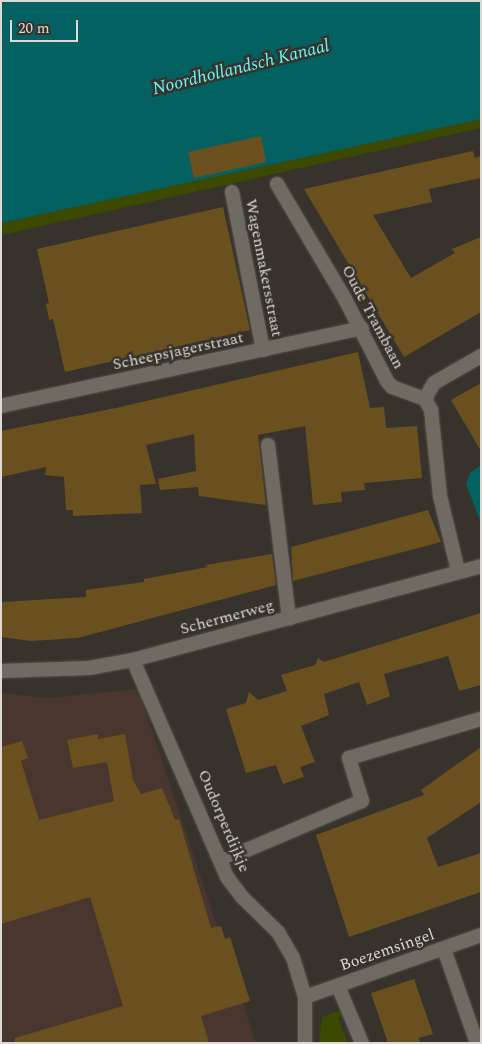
<!DOCTYPE html>
<html>
<head>
<meta charset="utf-8">
<style>
	body { margin:0 }
	#map { position:relative; width:482px; height:1044px; overflow:hidden; background:#37332c; font-family:Spectral,serif }
	div>[style] { position:absolute }
	[style*='--x'] { left:calc(var(--x)*1px); top:calc(var(--y)*1px); width:calc(var(--w)*1px); rotate:calc(var(--a)*1deg) }
	.industrial>* { inset:0; background:#49362e }
	.green>* { inset:0; background:#3c4900 }
	.water>* { inset:0; background:#046162 }
	.building>* { inset:0; background:#6a501e }
	.roads { filter:drop-shadow(0 0 1px #53504a) drop-shadow(0 0 1px #53504a) }
	.pedestrian>* { height:14px; margin:-7px; padding:0 7px; transform-origin:7px; border-radius:7px; background:#6f6a62 }
	.minor>* { height:14px; margin:-7px; padding:0 7px; transform-origin:7px; border-radius:7px; background:#6f6a62 }
	span { translate:-50% -50%; white-space:nowrap; text-align:center; line-height:1.15; -webkit-text-stroke:5px #37332c; paint-order:stroke }
	.street-label { font-size:16px; color:#dddad6 }
	.water-label { font-size:18px; color:#64f6f7; font-style:italic }
	.frame { position:absolute; inset:0; border:2px solid #dddad6; pointer-events:none }
	.scale { position:absolute; left:10px; top:20px; width:68px; height:22px; box-sizing:border-box; border:2px solid #dddad6; border-top:0; padding-left:6px; font-size:15px; line-height:18px; white-space:nowrap; color:#dddad6; -webkit-text-stroke:4px #37332c; paint-order:stroke }
</style>
</head>
<body>
<div id="map">
	<div class="industrial">
		<div style="clip-path:polygon(138px 689px,256px 1043px,1px 1043px,1px 693px,49px 698px)"></div>
	</div>
	<div class="green">
		<div style="clip-path:polygon(481px 119px,481px 128px,1px 235px,1px 223px)"></div>
		<div style="clip-path:polygon(341px 1010px,343px 1014px,338px 1019px,348px 1043px,319px 1043px,322px 1017px)"></div>
	</div>
	<div class="water">
		<div style="clip-path:polygon(8px 1px,481px 1px,481px 119px,1px 223px,1px 4px)"></div>
		<div style="clip-path:polygon(481px 465px,481px 523px,466px 484px,470px 473px)"></div>
	</div>
	<div class="building">
		<div style="clip-path:polygon(261px 136px,266px 162px,194px 178px,188px 152px)"></div>
		<div style="clip-path:polygon(473px 151px,475px 158px,481px 156px,481px 178px,429px 189px,432px 202px,373px 215px,411px 278px,455px 253px,452px 249px,481px 237px,481px 312px,404px 357px,304px 189px)"></div>
		<div style="clip-path:polygon(223px 207px,250px 330px,65px 372px,53px 319px,49px 320px,46px 304px,49px 303px,37px 249px)"></div>
		<div style="clip-path:polygon(358px 352px,370px 408px,384px 407px,386px 428px,417px 426px,422px 478px,364px 483px,365px 490px,341px 492px,342px 502px,313px 505px,305px 426px,258px 435px,266px 505px,199px 496px,198px 487px,160px 490px,158px 479px,196px 471px,194px 434px,146px 445px,156px 484px,140px 485px,142px 513px,73px 516px,73px 510px,66px 510px,64px 477px,45px 475px,46px 467px,1px 477px,1px 431px,116px 408px)"></div>
		<div style="clip-path:polygon(481px 383px,481px 451px,451px 400px)"></div>
		<div style="clip-path:polygon(428px 510px,441px 542px,293px 581px,291px 547px)"></div>
		<div style="clip-path:polygon(272px 554px,276px 585px,78px 638px,31px 641px,1px 637px,1px 602px,86px 597px,86px 590px,144px 582px,144px 579px,208px 567px,205px 565px)"></div>
		<div style="clip-path:polygon(481px 613px,481px 685px,459px 691px,448px 656px,384px 674px,390px 696px,367px 705px,359px 682px,324px 694px,329px 715px,301px 726px,315px 762px,300px 767px,304px 777px,283px 784px,276px 765px,246px 773px,226px 709px,246px 703px,249px 692px,258px 700px,287px 691px,281px 675px,315px 665px,318px 658px,324px 662px,340px 657px)"></div>
		<div style="clip-path:polygon(98px 734px,98px 739px,125px 734px,133px 780px,141px 794px,162px 788px,175px 820px,179px 819px,211px 928px,221px 926px,225px 939px,230px 937px,250px 1001px,201px 1016px,209px 1043px,15px 1043px,15px 1038px,123px 1006px,90px 897px,1px 924px,1px 747px,22px 741px,28px 758px,21px 761px,39px 820px,114px 801px,107px 762px,73px 768px,67px 740px)"></div>
		<div style="clip-path:polygon(481px 747px,481px 802px,427px 838px,438px 867px,481px 853px,481px 892px,349px 937px,316px 835px,424px 795px,421px 790px)"></div>
		<div style="clip-path:polygon(414px 979px,433px 1034px,419px 1038px,420px 1043px,388px 1043px,371px 993px)"></div>
	</div>
	<div class="roads">
		<div class="pedestrian">
			<div style="--x:277;--y:184;--w:134;--a:59.4"></div>
			<div style="--x:232;--y:192;--w:161;--a:78.9"></div>
		</div>
		<div class="minor">
			<div style="--x:345;--y:299;--w:92;--a:62.9"></div>
			<div style="--x:387;--y:381;--w:8;--a:50"></div>
			<div style="--x:392;--y:387;--w:35;--a:20"></div>
			<div style="--x:425;--y:399;--w:13;--a:61"></div>
			<div style="--x:431;--y:410;--w:86;--a:84"></div>
			<div style="--x:440;--y:496;--w:77;--a:76.5"></div>
			<div style="--x:425;--y:399;--w:18;--a:-61"></div>
			<div style="--x:434;--y:383;--w:54;--a:-29.9"></div>
			<div style="--x:1;--y:406;--w:369;--a:-12.2"></div>
			<div style="--x:268;--y:445;--w:175;--a:83.1"></div>
			<div style="--x:133;--y:660;--w:236;--a:66.6"></div>
			<div style="--x:227;--y:877;--w:26;--a:53"></div>
			<div style="--x:243;--y:898;--w:49;--a:44.2"></div>
			<div style="--x:278;--y:932;--w:30;--a:60"></div>
			<div style="--x:293;--y:958;--w:41;--a:72.9"></div>
			<div style="--x:305;--y:997;--w:46;--a:90"></div>
			<div style="--x:1;--y:671;--w:88;--a:-2"></div>
			<div style="--x:89;--y:668;--w:45;--a:-10.3"></div>
			<div style="--x:133;--y:660;--w:360;--a:-15.1"></div>
			<div style="--x:221;--y:861;--w:153;--a:-23.1"></div>
			<div style="--x:362;--y:801;--w:45;--a:-106.8"></div>
			<div style="--x:349;--y:758;--w:138;--a:-16.5"></div>
			<div style="--x:444;--y:949;--w:100;--a:70.7"></div>
			<div style="--x:338;--y:986;--w:62;--a:67.2"></div>
			<div style="--x:305;--y:997;--w:187;--a:-19.4"></div>
		</div>
	</div>
	<div class="street-label">
		<span style="left:264px;top:268px;rotate:79deg">Wagenmakersstraat</span>
		<span style="left:373px;top:317px;rotate:62deg">Oude Trambaan</span>
		<span style="left:178px;top:351px;rotate:-12deg">Scheepsjagerstraat</span>
		<span style="left:227px;top:617px;rotate:-15deg">Schermerweg</span>
		<span style="left:224px;top:821px;rotate:67deg">Oudorperdijkje</span>
		<span style="left:387px;top:950px;rotate:-19deg">Boezemsingel</span>
	</div>
	<div class="water-label">
		<span style="left:241px;top:68px;rotate:-14deg">Noordhollandsch Kanaal</span>
	</div>
	<div class="frame"></div>
	<div class="scale">20 m</div>
</div>
</body>
</html>
